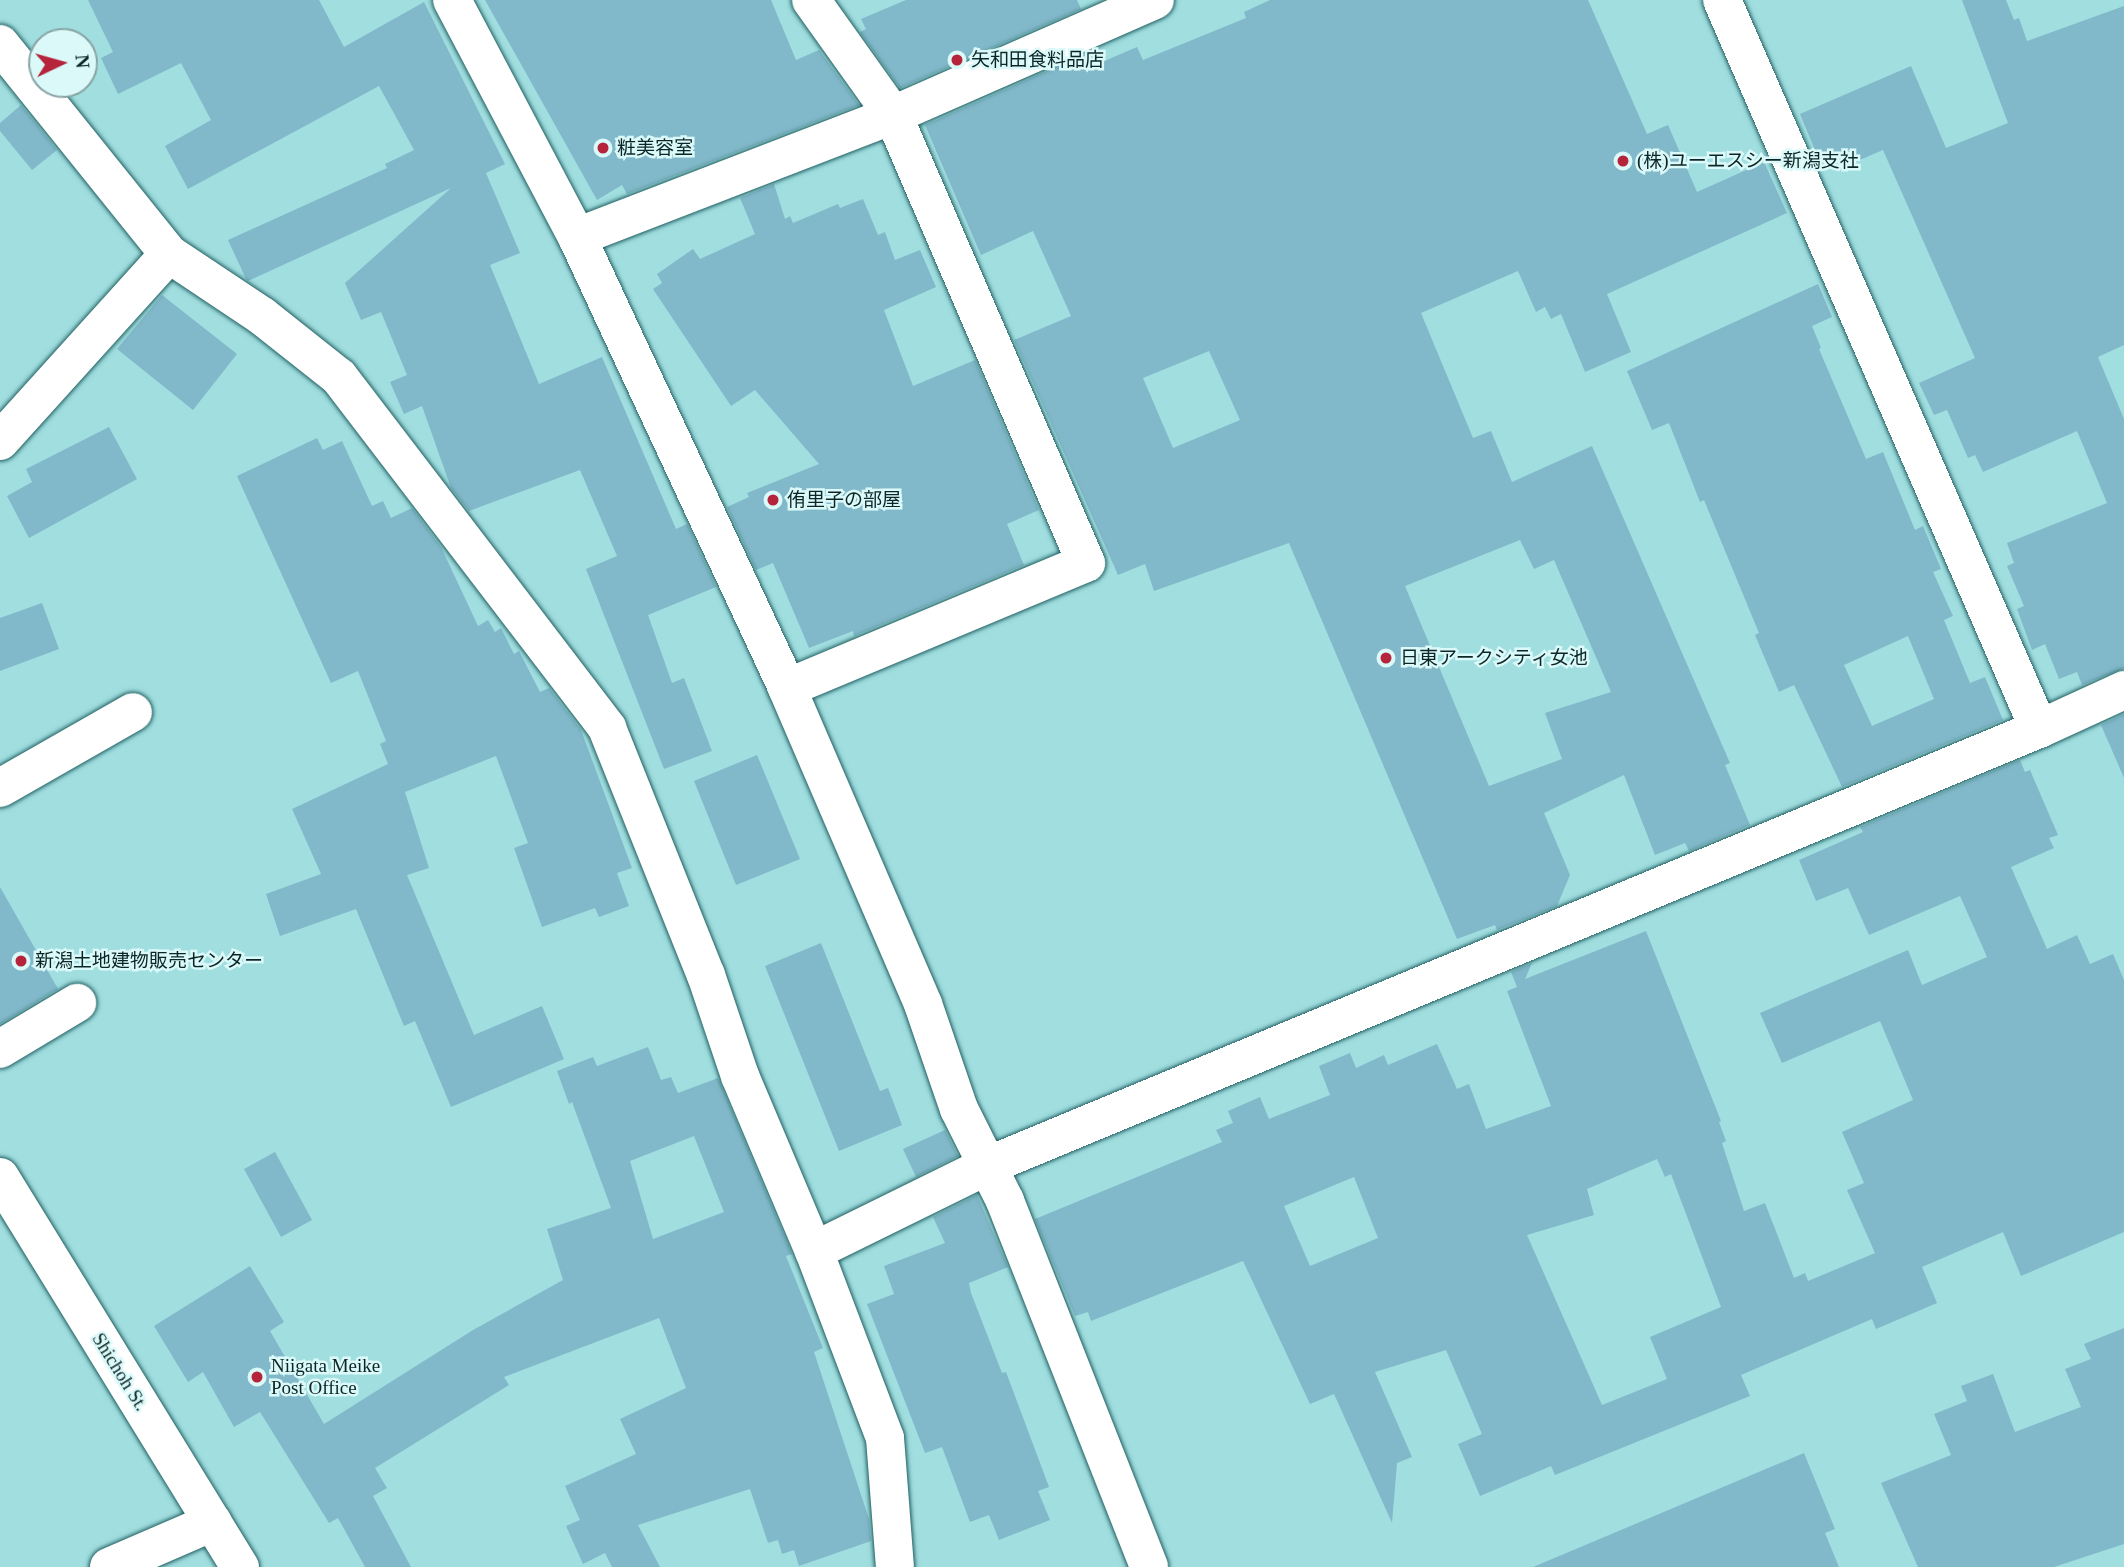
<!DOCTYPE html>
<html>
<head>
<meta charset="utf-8">
<style>
	body { margin:0 }
	#map { position:relative; width:2124px; height:1567px; overflow:hidden; background:#a0dee0; font-family:"Times New Roman","Noto Sans JP",serif }
	div>[style] { position:absolute }
	[style*='--x'] { left:calc(var(--x)*1px); top:calc(var(--y)*1px); width:calc(var(--w)*1px); rotate:calc(var(--a)*1deg) }
	.building>* { inset:0; background:#82b9ca }
	.roads { filter:drop-shadow(0 0 2px #226062) drop-shadow(0 0 2px #226062) }
	.minor>* { height:38px; margin:-19px; padding:0 19px; transform-origin:19px; border-radius:19px; background:#fff }
	.dots>* { width:19px; height:19px; translate:-50% -50%; box-sizing:border-box; border:4px solid #dbf9f9; border-radius:50% }
	span { translate:-50% -50%; white-space:nowrap; text-align:center; line-height:1.15; -webkit-text-stroke:5px #dbf9f9; paint-order:stroke }
	.poi-label { font-size:19px; color:#0c2526 }
	.left { translate:0 -50%; text-align:left }
	.street-label { font-size:19px; color:#0c2526 }
	.north { position:absolute; left:28px; top:28px; width:70px; height:70px; box-sizing:border-box; background:#dbf9f9; border:2px solid #88a4a5; border-radius:50%; rotate:85deg; font-size:19px; font-weight:700; line-height:28px; text-align:center; color:#0c2526 }
	.north::after { content:''; display:block; margin:auto; width:24px; height:32px; background:#b6243c; clip-path:polygon(50% 0,100% 100%,50% 72%,0 100%) }
</style>
</head>
<body>
<div id="map">
	<div class="building">
		<div style="clip-path:polygon(88px 0,319px 0,344px 47px,424px 2px,505px 164px,486px 173px,520px 253px,490px 265px,539px 384px,602px 357px,676px 529px,687px 524px,716px 587px,648px 615px,672px 683px,684px 678px,712px 751px,664px 769px,586px 569px,617px 556px,580px 470px,469px 511px,451px 488px,422px 406px,404px 414px,390px 382px,407px 375px,381px 312px,361px 320px,345px 283px,451px 188px,248px 281px,246px 279px,228px 240px,387px 168px,385px 164px,414px 150px,379px 86px,188px 189px,165px 146px,211px 120px,181px 63px,118px 94px,101px 58px,113px 52px)"></div>
		<div style="clip-path:polygon(485px 0,771px 0,796px 60px,819px 50px,859px 105px,627px 194px,622px 185px,597px 200px)"></div>
		<div style="clip-path:polygon(906px 0,1077px 0,1081px 9px,900px 88px,860px 32px,866px 29px,861px 19px)"></div>
		<div style="clip-path:polygon(evenodd,1270px 0,1588px 0,1647px 134px,1668px 125px,1697px 192px,1764px 162px,1787px 213px,1607px 294px,1631px 352px,1585px 372px,1561px 314px,1551px 319px,1545px 307px,1536px 312px,1518px 271px,1421px 313px,1473px 438px,1491px 431px,1512px 482px,1592px 446px,1730px 763px,1725px 765px,1750px 825px,1689px 851px,1685px 843px,1655px 855px,1624px 775px,1544px 813px,1570px 875px,1557px 906px,1497px 930px,1495px 925px,1457px 939px,1289px 543px,1154px 591px,1145px 564px,1118px 575px,1014px 340px,1071px 316px,1033px 231px,981px 255px,925px 125px,1097px 49px,1102px 62px,1137px 47px,1143px 60px,1246px 18px,1244px 12px,1270px 0,1209px 351px,1240px 420px,1173px 448px,1143px 378px,1209px 351px,1270px 0,1520px 540px,1534px 569px,1554px 560px,1611px 692px,1545px 713px,1562px 759px,1489px 786px,1405px 586px,1520px 540px)"></div>
		<div style="clip-path:polygon(1962px 0,2006px 0,2014px 20px,2019px 18px,2027px 41px,2124px 6px,2124px 345px,2098px 357px,2124px 419px,2124px 668px,2082px 685px,2077px 672px,2059px 679px,2045px 644px,2032px 650px,2017px 609px,2024px 606px,2007px 566px,2014px 563px,2007px 543px,2107px 503px,2077px 431px,1983px 472px,1975px 455px,1968px 458px,1947px 410px,1934px 415px,1919px 383px,1975px 358px,1883px 150px,1855px 162px,1850px 149px,1820px 162px,1800px 114px,1911px 66px,1946px 148px,2008px 123px)"></div>
		<div style="clip-path:polygon(21px 105px,57px 150px,32px 170px,0 131px,0 123px)"></div>
		<div style="clip-path:polygon(774px 184px,785px 219px,790px 216px,793px 223px,838px 204px,840px 208px,863px 199px,878px 235px,885px 232px,895px 260px,920px 250px,936px 287px,884px 310px,913px 386px,975px 360px,1039px 510px,1007px 524px,1024px 565px,854px 636px,853px 631px,809px 648px,773px 563px,756px 570px,727px 507px,749px 497px,747px 493px,819px 464px,755px 390px,731px 406px,653px 289px,662px 283px,657px 274px,693px 249px,700px 259px,755px 234px,740px 198px)"></div>
		<div style="clip-path:polygon(evenodd,1818px 284px,1832px 317px,1812px 326px,1821px 348px,1819px 349px,1866px 459px,1883px 452px,1915px 530px,1923px 526px,1941px 569px,1933px 572px,1953px 616px,1944px 620px,1970px 683px,1985px 677px,2003px 720px,1842px 787px,1794px 685px,1779px 692px,1755px 635px,1759px 633px,1704px 500px,1700px 502px,1669px 423px,1652px 430px,1627px 371px,1818px 284px,1908px 636px,1934px 699px,1872px 726px,1844px 665px,1908px 636px)"></div>
		<div style="clip-path:polygon(162px 295px,237px 354px,193px 410px,117px 349px)"></div>
		<div style="clip-path:polygon(109px 427px,137px 479px,29px 538px,7px 496px,32px 482px,26px 469px)"></div>
		<div style="clip-path:polygon(317px 438px,323px 450px,342px 441px,372px 506px,383px 501px,391px 518px,412px 508px,441px 547px,478px 626px,488px 620px,495px 632px,501px 628px,514px 654px,519px 651px,540px 692px,549px 688px,581px 730px,632px 868px,617px 873px,629px 906px,599px 917px,595px 908px,542px 927px,514px 848px,528px 843px,496px 756px,405px 792px,429px 868px,407px 875px,474px 1035px,542px 1006px,564px 1059px,451px 1107px,415px 1021px,404px 1026px,356px 909px,280px 936px,266px 894px,321px 874px,292px 809px,388px 764px,380px 744px,386px 741px,358px 671px,331px 683px,237px 476px)"></div>
		<div style="clip-path:polygon(42px 603px,59px 649px,0 671px,0 618px)"></div>
		<div style="clip-path:polygon(2124px 714px,2124px 778px,2101px 725px)"></div>
		<div style="clip-path:polygon(757px 755px,800px 859px,736px 885px,694px 781px)"></div>
		<div style="clip-path:polygon(evenodd,2020px 760px,2025px 772px,2030px 770px,2058px 835px,2049px 838px,2054px 848px,2011px 867px,2047px 949px,2077px 935px,2090px 964px,2113px 954px,2124px 980px,2124px 1232px,2021px 1276px,2003px 1232px,1922px 1267px,1937px 1303px,1876px 1329px,1872px 1319px,1741px 1375px,1750px 1396px,1555px 1475px,1551px 1466px,1480px 1496px,1458px 1444px,1482px 1434px,1446px 1350px,1375px 1372px,1412px 1457px,1397px 1463px,1392px 1523px,1334px 1394px,1310px 1404px,1243px 1261px,1091px 1321px,1088px 1312px,1075px 1316px,1035px 1219px,1222px 1142px,1216px 1130px,1233px 1123px,1228px 1111px,1260px 1097px,1269px 1119px,1330px 1095px,1319px 1066px,1350px 1053px,1356px 1068px,1384px 1055px,1388px 1065px,1437px 1044px,1457px 1089px,1469px 1084px,1486px 1129px,1551px 1106px,1507px 991px,1517px 987px,1511px 972px,1532px 963px,1525px 979px,1646px 931px,1721px 1121px,1719px 1122px,1726px 1141px,1722px 1143px,1744px 1211px,1765px 1203px,1794px 1278px,1805px 1273px,1808px 1281px,1875px 1253px,1847px 1190px,1864px 1183px,1842px 1132px,1913px 1100px,1880px 1021px,1782px 1063px,1760px 1013px,1908px 950px,1922px 985px,1987px 957px,1960px 896px,1869px 935px,1848px 888px,1816px 901px,1799px 860px,1863px 832px,1860px 827px,2020px 760px,1657px 1159px,1665px 1177px,1671px 1174px,1721px 1307px,1650px 1337px,1667px 1379px,1602px 1405px,1527px 1235px,1594px 1215px,1587px 1189px,1657px 1159px,2020px 760px,1354px 1177px,1378px 1238px,1310px 1266px,1284px 1206px,1354px 1177px)"></div>
		<div style="clip-path:polygon(0 887px,58px 989px,0 1024px)"></div>
		<div style="clip-path:polygon(821px 943px,880px 1091px,888px 1088px,902px 1125px,839px 1151px,765px 966px)"></div>
		<div style="clip-path:polygon(evenodd,648px 1047px,661px 1080px,671px 1077px,678px 1093px,718px 1078px,792px 1254px,786px 1256px,823px 1348px,814px 1352px,869px 1519px,871px 1541px,799px 1566px,794px 1550px,782px 1554px,778px 1540px,768px 1543px,750px 1489px,638px 1525px,660px 1567px,612px 1567px,605px 1553px,583px 1564px,566px 1526px,580px 1520px,565px 1486px,636px 1454px,620px 1419px,686px 1388px,659px 1318px,504px 1377px,509px 1385px,375px 1468px,387px 1488px,373px 1496px,411px 1567px,365px 1567px,338px 1518px,329px 1523px,260px 1412px,234px 1427px,203px 1372px,188px 1382px,154px 1326px,250px 1266px,284px 1322px,270px 1331px,324px 1424px,473px 1330px,563px 1280px,547px 1229px,611px 1208px,572px 1102px,569px 1104px,557px 1071px,593px 1057px,597px 1066px,648px 1047px,694px 1136px,724px 1212px,653px 1239px,630px 1161px,694px 1136px)"></div>
		<div style="clip-path:polygon(945px 1130px,958px 1156px,916px 1177px,903px 1149px)"></div>
		<div style="clip-path:polygon(275px 1152px,312px 1220px,281px 1237px,244px 1169px)"></div>
		<div style="clip-path:polygon(977px 1195px,1008px 1267px,969px 1283px,971px 1293px,1002px 1373px,1006px 1372px,1049px 1487px,1038px 1491px,1050px 1520px,999px 1540px,989px 1515px,970px 1522px,942px 1447px,925px 1453px,867px 1304px,894px 1294px,884px 1266px,945px 1243px,933px 1217px)"></div>
		<div style="clip-path:polygon(2124px 1328px,2124px 1544px,2054px 1567px,1918px 1567px,1881px 1483px,1951px 1455px,1934px 1414px,1967px 1401px,1961px 1386px,1993px 1374px,2015px 1432px,2081px 1407px,2065px 1369px,2091px 1359px,2084px 1344px)"></div>
		<div style="clip-path:polygon(1804px 1453px,1835px 1529px,1825px 1533px,1839px 1567px,1533px 1567px)"></div>
	</div>
	<div class="roads">
		<div class="minor">
			<div style="--x:452;--y:0;--w:268;--a:62.2"></div>
			<div style="--x:577;--y:237;--w:497;--a:65"></div>
			<div style="--x:787;--y:688;--w:344;--a:66.7"></div>
			<div style="--x:923;--y:1004;--w:111;--a:71.1"></div>
			<div style="--x:959;--y:1109;--w:103;--a:63.4"></div>
			<div style="--x:1005;--y:1201;--w:393;--a:68.5"></div>
			<div style="--x:1722;--y:0;--w:795;--a:66.5"></div>
			<div style="--x:0;--y:44;--w:270;--a:51.2"></div>
			<div style="--x:169;--y:254;--w:112;--a:33.7"></div>
			<div style="--x:262;--y:316;--w:98;--a:38.4"></div>
			<div style="--x:339;--y:377;--w:442;--a:52.6"></div>
			<div style="--x:607;--y:728;--w:266;--a:68.2"></div>
			<div style="--x:706;--y:975;--w:107;--a:71.4"></div>
			<div style="--x:740;--y:1076;--w:190;--a:67.1"></div>
			<div style="--x:814;--y:1251;--w:200;--a:69.2"></div>
			<div style="--x:885;--y:1438;--w:129;--a:85.6"></div>
			<div style="--x:577;--y:237;--w:339;--a:-21.1"></div>
			<div style="--x:893;--y:115;--w:286;--a:-23.7"></div>
			<div style="--x:0;--y:441;--w:252;--a:-47.9"></div>
			<div style="--x:787;--y:688;--w:324;--a:-22.7"></div>
			<div style="--x:1086;--y:563;--w:488;--a:-113.3"></div>
			<div style="--x:893;--y:115;--w:141;--a:-125.5"></div>
			<div style="--x:0;--y:788;--w:153;--a:-29.7"></div>
			<div style="--x:0;--y:1049;--w:90;--a:-30.9"></div>
			<div style="--x:0;--y:1177;--w:458;--a:58.4"></div>
			<div style="--x:814;--y:1251;--w:193;--a:-26.2"></div>
			<div style="--x:987;--y:1166;--w:1139;--a:-22.56"></div>
			<div style="--x:2039;--y:729;--w:94;--a:-24.6"></div>
			<div style="--x:109;--y:1567;--w:113;--a:-23.4"></div>
		</div>
	</div>
	<div class="dots">
		<div style="left:957px;top:60px;background:#b6243c"></div>
		<div style="left:603px;top:148px;background:#b6243c"></div>
		<div style="left:1623px;top:161px;background:#b6243c"></div>
		<div style="left:773px;top:500px;background:#b6243c"></div>
		<div style="left:1386px;top:658px;background:#b6243c"></div>
		<div style="left:21px;top:961px;background:#b6243c"></div>
		<div style="left:257px;top:1377px;background:#b6243c"></div>
	</div>
	<div class="poi-label">
		<span class="left" style="left:971px;top:60px">矢和田食料品店</span>
		<span class="left" style="left:617px;top:148px">粧美容室</span>
		<span class="left" style="left:1637px;top:161px">(株)ユーエスシー新潟支社</span>
		<span class="left" style="left:787px;top:500px">侑里子の部屋</span>
		<span class="left" style="left:1400px;top:658px">日東アークシティ女池</span>
		<span class="left" style="left:35px;top:961px">新潟土地建物販売センター</span>
		<span class="left" style="left:271px;top:1377px">Niigata Meike<br>Post Office</span>
	</div>
	<div class="street-label">
		<span style="left:120px;top:1372px;rotate:58deg">Shichoh St.</span>
	</div>
	<div class="north">N</div>
</div>
</body>
</html>
